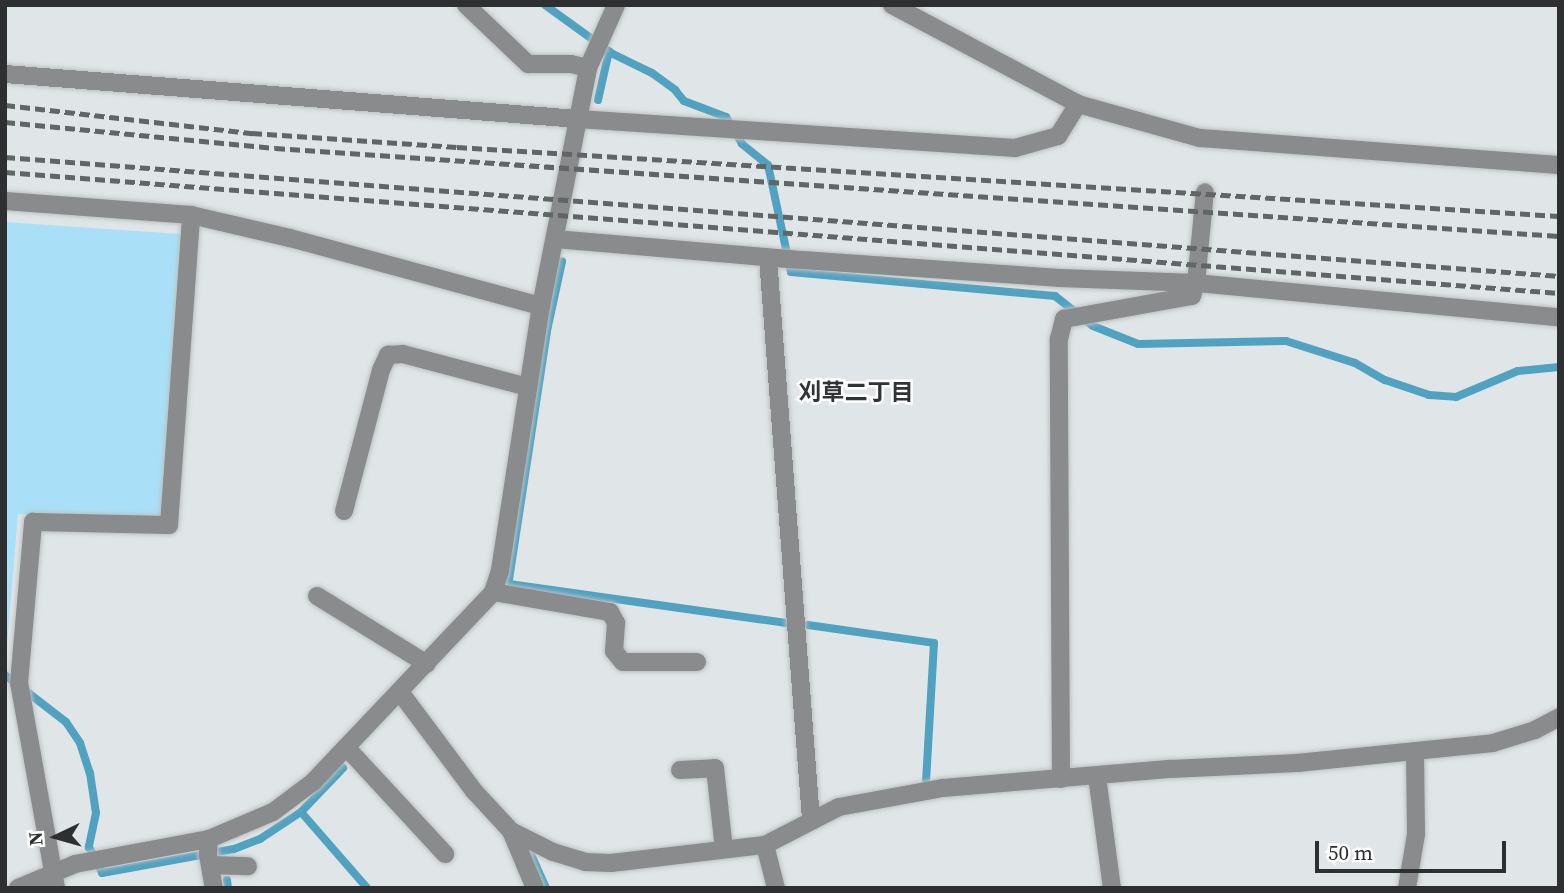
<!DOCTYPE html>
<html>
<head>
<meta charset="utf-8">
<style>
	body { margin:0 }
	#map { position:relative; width:1564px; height:893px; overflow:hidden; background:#e0e5e7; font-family:"Source Serif 4","Noto Sans JP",serif }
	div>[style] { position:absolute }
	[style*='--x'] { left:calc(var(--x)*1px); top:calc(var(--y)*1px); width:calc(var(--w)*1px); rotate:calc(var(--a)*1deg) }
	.green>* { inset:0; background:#a9e0f7 }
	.stream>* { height:8px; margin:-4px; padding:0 4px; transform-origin:4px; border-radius:4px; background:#51a2c1 }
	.roads { filter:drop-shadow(0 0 2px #bcc1c2) drop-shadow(0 0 2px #bcc1c2) }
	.minor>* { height:18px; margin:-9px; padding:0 9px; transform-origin:9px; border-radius:9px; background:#898b8c }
	.rail>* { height:5px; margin-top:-2.5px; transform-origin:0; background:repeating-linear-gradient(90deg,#626566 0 10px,transparent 0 15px) }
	span { translate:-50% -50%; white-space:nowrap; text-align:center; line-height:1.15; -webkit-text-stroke:5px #fff; paint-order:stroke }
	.neighbourhood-label { font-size:23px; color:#313436; font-weight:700 }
	.frame { position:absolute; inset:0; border:7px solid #2d2f30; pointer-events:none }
	.north { position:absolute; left:21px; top:802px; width:70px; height:70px; -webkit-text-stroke:5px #fff; paint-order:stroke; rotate:265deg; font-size:19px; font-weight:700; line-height:28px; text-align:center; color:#2d2f30 }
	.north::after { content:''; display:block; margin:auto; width:24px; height:32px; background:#2d2f30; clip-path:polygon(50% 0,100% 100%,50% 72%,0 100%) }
	.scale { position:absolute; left:1315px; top:841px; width:191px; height:32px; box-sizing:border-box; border:4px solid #2d2f30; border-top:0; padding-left:9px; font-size:21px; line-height:24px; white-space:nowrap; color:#2d2f30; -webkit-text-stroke:5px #fff; paint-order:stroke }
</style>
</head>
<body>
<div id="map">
	<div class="green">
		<div style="clip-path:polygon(5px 222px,180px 234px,164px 520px,18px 514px,7px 645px)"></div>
	</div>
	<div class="stream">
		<div style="--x:545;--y:5;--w:84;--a:35.8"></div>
		<div style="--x:613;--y:54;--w:43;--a:26"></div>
		<div style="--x:652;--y:73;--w:29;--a:36"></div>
		<div style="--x:675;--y:90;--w:14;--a:51"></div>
		<div style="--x:684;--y:101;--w:45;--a:20.9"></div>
		<div style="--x:726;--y:117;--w:31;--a:59"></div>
		<div style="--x:742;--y:144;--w:33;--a:39"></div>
		<div style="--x:768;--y:165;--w:109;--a:77.9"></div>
		<div style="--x:791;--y:272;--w:265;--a:5.2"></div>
		<div style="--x:1055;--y:296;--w:48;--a:38.3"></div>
		<div style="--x:1093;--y:326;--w:48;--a:21.8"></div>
		<div style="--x:1138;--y:344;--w:148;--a:-1.2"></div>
		<div style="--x:1286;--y:341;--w:72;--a:17.7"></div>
		<div style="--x:1355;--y:363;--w:34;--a:30"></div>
		<div style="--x:1385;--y:380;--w:46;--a:18.8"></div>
		<div style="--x:1429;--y:395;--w:27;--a:4"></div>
		<div style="--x:1456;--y:397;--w:67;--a:-22.8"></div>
		<div style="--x:1518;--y:371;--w:41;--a:-5.6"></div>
		<div style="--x:598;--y:100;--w:50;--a:-77.3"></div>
		<div style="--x:509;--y:584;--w:282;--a:8"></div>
		<div style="--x:508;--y:586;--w:263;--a:-81.3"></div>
		<div style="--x:548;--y:326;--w:66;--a:-77.7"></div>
		<div style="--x:808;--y:625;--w:127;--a:8.1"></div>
		<div style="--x:934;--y:643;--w:137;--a:93.3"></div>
		<div style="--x:5;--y:675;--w:77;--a:37.6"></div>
		<div style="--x:66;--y:722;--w:25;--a:56"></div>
		<div style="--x:80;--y:743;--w:32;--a:72"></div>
		<div style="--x:90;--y:773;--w:40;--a:81.5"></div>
		<div style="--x:96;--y:813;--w:35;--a:102"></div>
		<div style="--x:89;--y:847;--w:29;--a:63"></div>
		<div style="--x:102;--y:873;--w:134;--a:-10.3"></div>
		<div style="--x:234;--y:849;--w:28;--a:-21"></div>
		<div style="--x:260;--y:839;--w:49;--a:-33.4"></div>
		<div style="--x:301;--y:812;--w:101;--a:49"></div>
		<div style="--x:301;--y:812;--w:61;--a:-46.3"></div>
		<div style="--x:529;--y:850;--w:42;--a:65.9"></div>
		<div style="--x:227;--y:880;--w:8;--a:83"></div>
	</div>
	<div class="roads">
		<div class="minor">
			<div style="--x:466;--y:5;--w:86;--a:43.6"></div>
			<div style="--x:528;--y:64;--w:43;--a:0"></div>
			<div style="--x:571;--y:64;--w:17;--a:13"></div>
			<div style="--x:892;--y:5;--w:211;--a:28"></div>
			<div style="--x:1078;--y:104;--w:127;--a:15.6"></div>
			<div style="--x:1200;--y:138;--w:360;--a:4.3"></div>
			<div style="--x:5;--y:74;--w:575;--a:4.49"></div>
			<div style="--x:578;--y:119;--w:438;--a:3.8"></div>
			<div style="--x:1015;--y:148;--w:45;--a:-15.6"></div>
			<div style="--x:1058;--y:136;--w:38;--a:-58"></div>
			<div style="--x:5;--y:201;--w:187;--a:4.3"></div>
			<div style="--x:191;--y:215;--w:102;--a:13.1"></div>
			<div style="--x:290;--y:238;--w:260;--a:15.2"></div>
			<div style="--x:555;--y:239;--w:234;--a:4.9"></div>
			<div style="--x:788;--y:259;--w:273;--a:4"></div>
			<div style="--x:1060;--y:278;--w:136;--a:2.1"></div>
			<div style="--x:1196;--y:283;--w:365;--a:5.4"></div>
			<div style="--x:768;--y:258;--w:563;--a:85.62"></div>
			<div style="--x:344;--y:511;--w:146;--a:-75.3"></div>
			<div style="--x:381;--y:370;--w:17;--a:-65"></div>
			<div style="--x:388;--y:355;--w:15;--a:-4"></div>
			<div style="--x:403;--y:354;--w:129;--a:14.8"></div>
			<div style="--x:493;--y:592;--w:119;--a:9.7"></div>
			<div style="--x:610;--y:612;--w:13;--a:61"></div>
			<div style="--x:616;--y:623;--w:28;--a:94"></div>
			<div style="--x:614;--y:651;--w:14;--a:51"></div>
			<div style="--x:623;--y:662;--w:74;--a:0"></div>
			<div style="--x:317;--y:596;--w:129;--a:31.7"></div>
			<div style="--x:400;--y:692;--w:124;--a:53.2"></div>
			<div style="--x:474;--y:791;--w:54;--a:47.2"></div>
			<div style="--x:511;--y:831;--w:47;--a:26.6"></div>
			<div style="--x:553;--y:852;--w:34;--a:17"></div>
			<div style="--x:585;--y:862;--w:26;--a:2"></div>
			<div style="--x:611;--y:863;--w:155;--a:-6.7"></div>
			<div style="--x:765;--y:845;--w:83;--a:-27.2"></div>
			<div style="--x:839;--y:807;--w:106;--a:-10.4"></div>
			<div style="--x:943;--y:788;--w:229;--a:-4.8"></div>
			<div style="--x:1171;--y:769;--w:126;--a:-2.7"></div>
			<div style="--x:1297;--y:763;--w:197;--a:-5.8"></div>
			<div style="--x:1493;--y:743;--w:44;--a:-17.2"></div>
			<div style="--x:1535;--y:730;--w:27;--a:-28"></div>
			<div style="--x:346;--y:747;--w:146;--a:47.2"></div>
			<div style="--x:680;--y:770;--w:35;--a:-3"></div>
			<div style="--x:715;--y:768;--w:81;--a:83.7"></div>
			<div style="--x:1097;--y:776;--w:113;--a:82.4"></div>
			<div style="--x:1061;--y:779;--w:440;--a:-90.3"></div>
			<div style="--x:1059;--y:339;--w:21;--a:-76"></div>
			<div style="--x:1064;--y:319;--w:130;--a:-10.2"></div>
			<div style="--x:1192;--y:296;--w:14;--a:-73"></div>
			<div style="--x:1196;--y:283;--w:91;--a:-84.4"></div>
			<div style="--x:511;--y:831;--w:62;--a:67.2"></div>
			<div style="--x:209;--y:839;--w:16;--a:94"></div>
			<div style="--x:208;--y:855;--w:34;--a:80"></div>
			<div style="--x:765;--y:845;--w:44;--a:75.7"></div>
			<div style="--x:210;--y:865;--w:38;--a:2"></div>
			<div style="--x:18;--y:888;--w:62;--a:-22.8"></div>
			<div style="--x:75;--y:864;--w:136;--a:-10.6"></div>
			<div style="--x:209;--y:839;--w:69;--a:-22.9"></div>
			<div style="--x:273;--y:812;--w:50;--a:-36.9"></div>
			<div style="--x:313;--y:782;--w:262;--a:-46.5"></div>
			<div style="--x:493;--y:592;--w:23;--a:-72"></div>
			<div style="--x:500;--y:570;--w:267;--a:-81.2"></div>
			<div style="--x:541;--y:306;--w:243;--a:-78.8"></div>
			<div style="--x:588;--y:68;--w:69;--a:-66"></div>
			<div style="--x:56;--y:888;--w:208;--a:-100.2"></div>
			<div style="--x:19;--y:683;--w:162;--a:-85"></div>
			<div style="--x:33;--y:522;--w:136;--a:1.3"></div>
			<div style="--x:169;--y:525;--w:311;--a:-85.9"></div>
			<div style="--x:1407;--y:888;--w:55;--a:-80.5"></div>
			<div style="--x:1416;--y:834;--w:83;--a:-90.7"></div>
		</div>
	</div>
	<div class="rail">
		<div style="--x:5;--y:105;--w:249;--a:6.5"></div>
		<div style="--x:252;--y:133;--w:205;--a:3.9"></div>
		<div style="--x:457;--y:147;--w:1104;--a:3.58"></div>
		<div style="--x:5;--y:122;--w:271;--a:5.5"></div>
		<div style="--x:275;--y:148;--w:1287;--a:3.92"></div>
		<div style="--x:5;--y:157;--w:1559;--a:4.38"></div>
		<div style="--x:5;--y:172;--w:1559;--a:4.45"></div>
	</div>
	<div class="neighbourhood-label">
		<span style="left:856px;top:392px">刈草二丁目</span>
	</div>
	<div class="frame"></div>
	<div class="north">N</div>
	<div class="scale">50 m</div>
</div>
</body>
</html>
